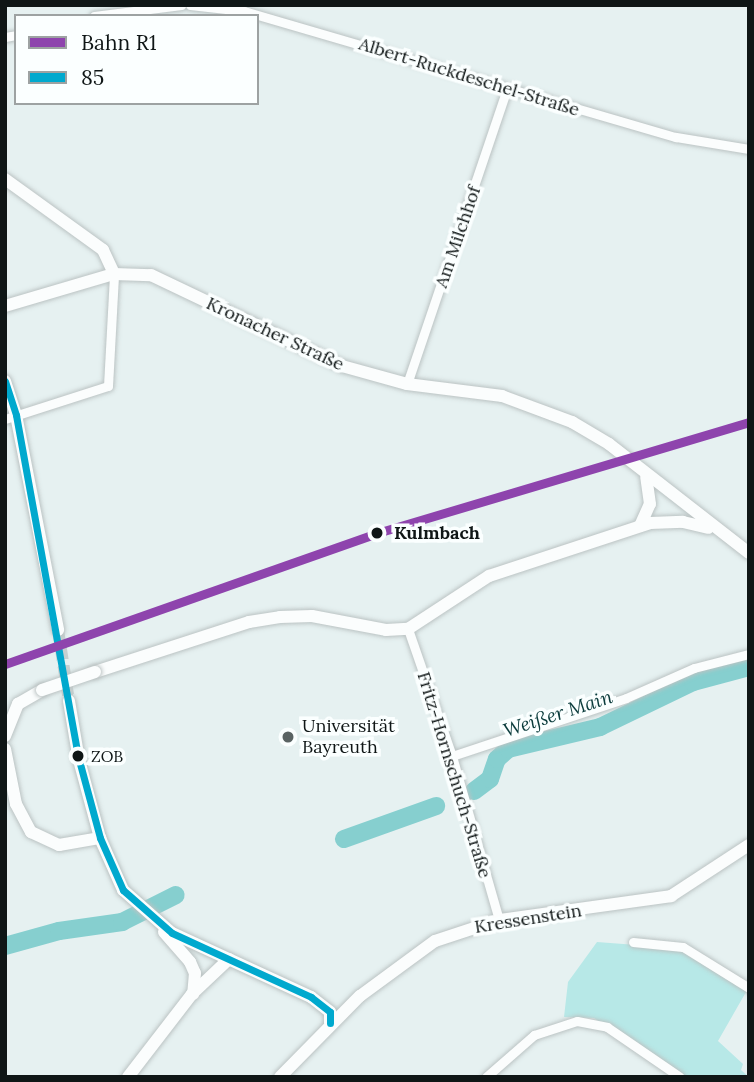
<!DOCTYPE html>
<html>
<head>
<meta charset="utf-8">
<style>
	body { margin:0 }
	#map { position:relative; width:754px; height:1082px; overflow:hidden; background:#e6f1f1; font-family:Lora,serif }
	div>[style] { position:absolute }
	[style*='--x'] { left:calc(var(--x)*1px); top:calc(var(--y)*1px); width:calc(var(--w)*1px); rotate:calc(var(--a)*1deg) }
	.green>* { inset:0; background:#b7e8e7 }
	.river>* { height:18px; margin:-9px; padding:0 9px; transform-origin:9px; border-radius:9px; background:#86cfcf }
	.secondary-tunnel>* { height:12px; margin-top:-6px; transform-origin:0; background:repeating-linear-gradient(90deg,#c6d0d0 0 12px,transparent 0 18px) }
	.roads { filter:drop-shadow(0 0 2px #bbc3c3) drop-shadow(0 0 2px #bbc3c3) }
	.street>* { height:9px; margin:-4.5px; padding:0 4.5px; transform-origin:4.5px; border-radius:4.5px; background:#fbfdfd }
	.secondary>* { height:12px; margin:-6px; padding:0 6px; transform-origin:6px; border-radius:6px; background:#fbfdfd }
	.bridges { filter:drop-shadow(0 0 2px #bbc3c3) drop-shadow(0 0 2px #bbc3c3) }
	.secondary-bridge>* { height:12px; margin:-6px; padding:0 6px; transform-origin:6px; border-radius:6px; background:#fbfdfd }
	.bus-1>* { height:7px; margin:-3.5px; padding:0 3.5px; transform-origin:3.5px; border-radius:3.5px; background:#00a9ce }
	.rail-1>* { height:9px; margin:-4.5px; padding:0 4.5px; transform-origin:4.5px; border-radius:4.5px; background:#8e44ad }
	.dots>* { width:19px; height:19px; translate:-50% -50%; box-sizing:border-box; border:4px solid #fbffff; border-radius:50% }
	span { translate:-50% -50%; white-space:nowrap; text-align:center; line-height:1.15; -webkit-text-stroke:7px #fbffff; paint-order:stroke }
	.bus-label { font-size:16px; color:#0f1616 }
	.left { translate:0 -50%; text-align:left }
	.street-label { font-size:18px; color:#0f1616 }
	.stop-label { font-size:18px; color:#0f1616; font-weight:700 }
	.poi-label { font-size:18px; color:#0f1616 }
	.water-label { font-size:19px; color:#0b3c3c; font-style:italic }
	.frame { position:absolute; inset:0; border:7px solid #0f1616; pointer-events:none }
	.legend { position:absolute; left:14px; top:14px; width:245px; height:91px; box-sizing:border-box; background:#fbffff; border:2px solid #9da2a2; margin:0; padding:9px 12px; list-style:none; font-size:21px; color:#0f1616 }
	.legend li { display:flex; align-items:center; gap:14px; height:35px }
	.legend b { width:35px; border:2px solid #9da2a2 }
</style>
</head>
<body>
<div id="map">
	<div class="green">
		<div style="clip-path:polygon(597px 942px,676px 948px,733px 979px,746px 992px,718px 1041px,743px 1064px,741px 1070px,749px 1077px,686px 1077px,670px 1071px,594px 1018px,564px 1017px,568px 982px)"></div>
	</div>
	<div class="river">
		<div style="--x:474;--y:791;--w:20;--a:-37"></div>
		<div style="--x:490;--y:779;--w:21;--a:-71"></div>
		<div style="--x:497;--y:759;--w:15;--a:-42"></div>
		<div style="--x:508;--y:749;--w:95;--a:-13.4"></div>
		<div style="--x:600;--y:727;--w:103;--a:-25.8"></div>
		<div style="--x:693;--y:682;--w:58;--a:-15"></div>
		<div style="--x:344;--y:839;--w:98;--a:-19.7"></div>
		<div style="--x:5;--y:946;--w:56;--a:-15.5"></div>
		<div style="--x:59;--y:931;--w:64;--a:-8.1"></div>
		<div style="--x:122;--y:922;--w:60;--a:-26.6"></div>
	</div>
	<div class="secondary-tunnel">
		<div style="--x:58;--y:630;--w:72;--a:81.2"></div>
	</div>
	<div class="roads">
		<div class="street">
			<div style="--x:190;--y:5;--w:54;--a:6.3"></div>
			<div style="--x:244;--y:11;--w:450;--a:16.3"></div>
			<div style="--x:676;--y:137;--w:74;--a:9.3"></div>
			<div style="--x:94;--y:16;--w:88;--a:-7.2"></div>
			<div style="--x:5;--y:37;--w:11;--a:-10"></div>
			<div style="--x:407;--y:384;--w:311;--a:-71.3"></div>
			<div style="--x:5;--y:419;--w:108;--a:-17.8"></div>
			<div style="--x:108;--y:386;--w:112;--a:-86.9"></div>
			<div style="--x:408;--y:629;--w:134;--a:70.9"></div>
			<div style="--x:452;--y:756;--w:171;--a:74"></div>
			<div style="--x:452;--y:756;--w:183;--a:-18.4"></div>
			<div style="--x:626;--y:698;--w:74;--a:-23.8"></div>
			<div style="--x:694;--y:668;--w:57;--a:-14.3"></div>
			<div style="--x:633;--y:942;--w:50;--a:5.7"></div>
			<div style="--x:683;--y:947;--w:78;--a:31.8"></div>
			<div style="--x:486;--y:1077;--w:64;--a:-41.2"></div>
			<div style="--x:534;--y:1035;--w:45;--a:-18"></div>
			<div style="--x:577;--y:1021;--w:31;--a:11"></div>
			<div style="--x:607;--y:1027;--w:88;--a:34.4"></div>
		</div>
		<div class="secondary">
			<div style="--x:5;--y:179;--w:121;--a:35.9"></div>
			<div style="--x:103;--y:250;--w:26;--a:65"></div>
			<div style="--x:5;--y:306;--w:114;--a:-16.4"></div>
			<div style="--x:114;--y:274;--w:37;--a:2"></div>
			<div style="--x:151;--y:275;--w:212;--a:25.5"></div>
			<div style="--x:342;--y:366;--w:67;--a:15.5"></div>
			<div style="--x:407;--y:384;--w:96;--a:7.2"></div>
			<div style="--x:502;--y:396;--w:75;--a:20.4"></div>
			<div style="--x:572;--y:422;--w:43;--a:30.7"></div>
			<div style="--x:609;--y:444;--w:177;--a:37.9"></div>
			<div style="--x:5;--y:381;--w:36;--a:72"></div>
			<div style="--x:16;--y:415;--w:219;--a:78.9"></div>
			<div style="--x:640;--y:526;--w:24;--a:-66"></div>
			<div style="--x:650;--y:504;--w:27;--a:-98"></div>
			<div style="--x:95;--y:672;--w:162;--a:-18"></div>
			<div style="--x:249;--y:622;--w:31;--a:-9"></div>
			<div style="--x:280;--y:617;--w:32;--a:-2"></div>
			<div style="--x:312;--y:616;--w:75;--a:10.7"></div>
			<div style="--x:386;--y:630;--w:22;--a:-3"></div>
			<div style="--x:408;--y:629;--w:97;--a:-33.2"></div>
			<div style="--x:489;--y:576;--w:169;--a:-18.2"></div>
			<div style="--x:650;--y:523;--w:33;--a:-2"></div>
			<div style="--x:683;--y:522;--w:26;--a:13"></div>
			<div style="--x:69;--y:701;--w:60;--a:80.4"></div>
			<div style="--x:79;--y:760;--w:81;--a:74.9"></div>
			<div style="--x:100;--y:838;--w:57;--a:66.1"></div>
			<div style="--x:123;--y:890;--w:65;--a:41.3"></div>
			<div style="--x:172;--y:933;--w:153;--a:24.7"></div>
			<div style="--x:311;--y:997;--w:24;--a:38"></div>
			<div style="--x:330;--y:1012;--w:11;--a:90"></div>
			<div style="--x:5;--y:736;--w:35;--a:-68"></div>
			<div style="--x:18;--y:704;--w:28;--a:-30"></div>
			<div style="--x:5;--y:749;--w:56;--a:78.7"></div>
			<div style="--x:16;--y:804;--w:32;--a:62"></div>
			<div style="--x:31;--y:832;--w:31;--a:25"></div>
			<div style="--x:59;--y:845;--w:42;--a:-9.7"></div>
			<div style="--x:164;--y:932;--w:40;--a:49"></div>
			<div style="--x:190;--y:962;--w:12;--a:66"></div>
			<div style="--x:195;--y:973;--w:21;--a:95"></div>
			<div style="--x:128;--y:1077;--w:105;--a:-52.4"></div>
			<div style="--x:192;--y:994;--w:51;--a:-43.4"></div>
			<div style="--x:280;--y:1077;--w:114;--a:-45.4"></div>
			<div style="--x:360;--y:996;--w:93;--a:-36.3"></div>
			<div style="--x:435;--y:941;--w:67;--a:-18.2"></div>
			<div style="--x:499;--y:920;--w:174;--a:-7.9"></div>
			<div style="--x:671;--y:896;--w:93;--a:-33.2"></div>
		</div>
	</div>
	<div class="bridges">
		<div class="secondary-bridge">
			<div style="--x:42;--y:690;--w:56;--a:-18.8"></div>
		</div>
	</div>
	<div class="bus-1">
		<div style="--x:5;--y:381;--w:36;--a:72"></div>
		<div style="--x:16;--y:415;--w:351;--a:79.7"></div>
		<div style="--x:79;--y:760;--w:81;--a:74.9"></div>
		<div style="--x:100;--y:838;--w:57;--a:66.1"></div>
		<div style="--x:123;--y:890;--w:65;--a:41.3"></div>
		<div style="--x:172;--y:933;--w:153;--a:24.7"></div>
		<div style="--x:311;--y:997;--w:24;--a:38"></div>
		<div style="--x:330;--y:1012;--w:11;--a:90"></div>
	</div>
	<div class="rail-1">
		<div style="--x:5;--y:664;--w:394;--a:-19.4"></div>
		<div style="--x:377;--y:533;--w:388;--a:-16.6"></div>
	</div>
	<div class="dots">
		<div style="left:377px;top:533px;background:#0f1616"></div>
		<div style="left:288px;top:737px;background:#5a6363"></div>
		<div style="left:78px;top:756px;background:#0f1616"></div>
	</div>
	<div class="bus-label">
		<span class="left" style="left:91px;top:756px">ZOB</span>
	</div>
	<div class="street-label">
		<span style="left:469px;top:77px;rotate:17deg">Albert-Ruckdeschel-Straße</span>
		<span style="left:458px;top:237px;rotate:-71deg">Am Milchhof</span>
		<span style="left:275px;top:334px;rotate:25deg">Kronacher Straße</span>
		<span style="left:454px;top:775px;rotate:73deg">Fritz-Hornschuch-Straße</span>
		<span style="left:528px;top:919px;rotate:-9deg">Kressenstein</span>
	</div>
	<div class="stop-label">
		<span class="left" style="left:394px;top:533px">Kulmbach</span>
	</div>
	<div class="poi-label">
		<span class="left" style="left:302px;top:737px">Universität<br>Bayreuth</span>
	</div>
	<div class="water-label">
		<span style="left:558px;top:714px;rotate:-18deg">Weißer Main</span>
	</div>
	<div class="frame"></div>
	<ul class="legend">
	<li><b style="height:9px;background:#8e44ad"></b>Bahn R1</li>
	<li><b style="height:9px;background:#00a9ce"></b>85</li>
	</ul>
</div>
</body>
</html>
